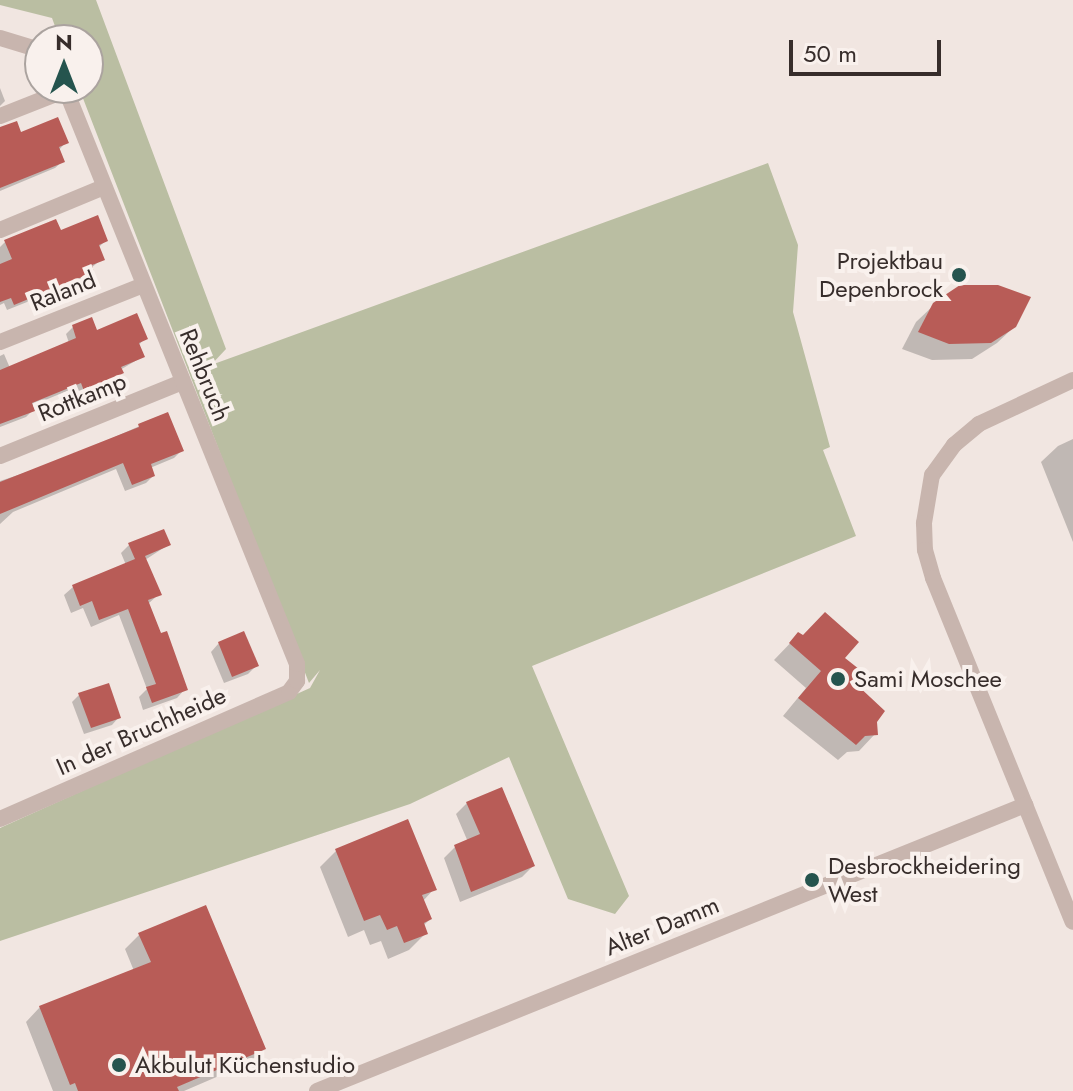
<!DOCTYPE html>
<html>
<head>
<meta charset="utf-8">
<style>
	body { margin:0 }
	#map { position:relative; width:1073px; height:1091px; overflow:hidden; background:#f1e6e1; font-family:Jost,sans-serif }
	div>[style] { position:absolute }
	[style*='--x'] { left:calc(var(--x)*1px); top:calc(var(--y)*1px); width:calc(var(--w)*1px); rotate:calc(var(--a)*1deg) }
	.green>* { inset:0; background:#babea2 }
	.shadow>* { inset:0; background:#0003 }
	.building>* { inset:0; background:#b85c57 }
	.street>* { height:16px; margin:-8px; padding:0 8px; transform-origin:8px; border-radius:8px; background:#c8b5ae }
	.dots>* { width:22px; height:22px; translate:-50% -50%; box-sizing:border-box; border:4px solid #f9f1ed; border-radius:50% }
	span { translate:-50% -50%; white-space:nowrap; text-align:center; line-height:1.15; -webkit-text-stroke:8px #f9f1ed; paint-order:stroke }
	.poi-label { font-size:24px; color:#372d2b }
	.right { translate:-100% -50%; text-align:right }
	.left { translate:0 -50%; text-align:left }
	.street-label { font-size:24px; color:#372d2b }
	.north { position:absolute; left:24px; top:24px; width:80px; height:80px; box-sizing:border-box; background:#f9f1ed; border:2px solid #aba39f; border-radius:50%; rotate:0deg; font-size:22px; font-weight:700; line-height:32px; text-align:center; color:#372d2b }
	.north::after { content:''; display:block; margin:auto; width:28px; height:36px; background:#25544e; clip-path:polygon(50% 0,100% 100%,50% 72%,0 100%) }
	.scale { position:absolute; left:789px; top:40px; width:152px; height:36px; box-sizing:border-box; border:4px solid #372d2b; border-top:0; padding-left:10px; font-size:24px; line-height:28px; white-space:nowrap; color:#372d2b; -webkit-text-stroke:6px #f9f1ed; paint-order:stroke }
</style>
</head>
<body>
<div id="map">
	<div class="green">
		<div style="clip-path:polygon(0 0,96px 0,226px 349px,211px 365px,768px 163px,798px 245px,793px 312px,830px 447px,823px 450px,856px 536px,532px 666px,629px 896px,615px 914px,568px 899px,509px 757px,410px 804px,0 941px,0 828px,310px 688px,320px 670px,309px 683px,79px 88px,88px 88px,88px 40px,60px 40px,52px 18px,0 5px)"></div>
	</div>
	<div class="shadow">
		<div style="clip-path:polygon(0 88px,5px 101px,0 106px)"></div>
		<div style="clip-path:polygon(0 129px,66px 142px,58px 151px,63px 161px,55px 168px,0 191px)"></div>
		<div style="clip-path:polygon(60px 233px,106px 240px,99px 247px,102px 259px,91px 268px,92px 272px,85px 279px,7px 310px,4px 303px,0 305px,0 247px,5px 242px)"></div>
		<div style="clip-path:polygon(934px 305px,1015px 326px,997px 343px,972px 359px,932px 360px,902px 349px,916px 322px)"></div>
		<div style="clip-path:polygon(73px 327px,145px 338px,138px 346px,142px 357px,120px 370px,114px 380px,77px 396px,74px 388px,31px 406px,33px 410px,26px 417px,0 427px,0 356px,4px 354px,10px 368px,69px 343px,66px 334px)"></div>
		<div style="clip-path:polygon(167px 414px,181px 451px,174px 458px,150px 468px,153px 476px,146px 483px,125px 491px,116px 469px,13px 512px,0 524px,0 481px,60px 461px)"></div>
		<div style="clip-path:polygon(1073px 439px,1073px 542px,1041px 462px,1058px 446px)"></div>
		<div style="clip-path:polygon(129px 545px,168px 545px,145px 560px,159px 594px,148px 604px,185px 689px,177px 698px,143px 710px,139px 697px,147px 689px,119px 615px,91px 627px,83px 608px,71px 613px,64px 595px,73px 587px,126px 565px,121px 553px)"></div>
		<div style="clip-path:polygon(799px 634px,843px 659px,875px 721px,875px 734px,859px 751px,847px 752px,838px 760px,783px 716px,806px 688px,774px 660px)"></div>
		<div style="clip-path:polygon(219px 643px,256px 666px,248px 674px,224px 683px,211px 652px)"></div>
		<div style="clip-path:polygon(79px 695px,119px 717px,112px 725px,84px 734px,72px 702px)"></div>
		<div style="clip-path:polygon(467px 803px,533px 866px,522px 877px,460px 902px,444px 858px,455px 847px,468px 842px,456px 814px)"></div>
		<div style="clip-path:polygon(336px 851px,434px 889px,423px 901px,430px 919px,423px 926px,426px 933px,409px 950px,388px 959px,381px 941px,370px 945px,364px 930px,348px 937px,320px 867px)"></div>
		<div style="clip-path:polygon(139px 935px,264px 1049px,249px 1063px,184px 1091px,53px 1091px,26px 1022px,40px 1007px,134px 971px,125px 949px)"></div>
	</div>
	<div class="building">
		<div style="clip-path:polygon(58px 117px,69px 143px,59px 147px,65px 162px,0 188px,0 127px,17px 121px,21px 132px)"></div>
		<div style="clip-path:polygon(98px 215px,108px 241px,99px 245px,105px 260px,92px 265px,94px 272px,14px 305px,11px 298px,0 302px,0 264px,12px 259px,4px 240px,56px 219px,61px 230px)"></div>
		<div style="clip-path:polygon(960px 285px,998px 285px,1031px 297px,1016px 327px,991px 343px,949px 344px,918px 332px,933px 303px)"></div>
		<div style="clip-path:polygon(137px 313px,148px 339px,139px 343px,145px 357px,121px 367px,124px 373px,84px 391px,81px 383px,32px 403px,35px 411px,0 424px,0 370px,76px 338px,72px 325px,92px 317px,97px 330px)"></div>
		<div style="clip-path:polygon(168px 412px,184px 451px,151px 464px,155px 476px,132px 485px,123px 463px,0 514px,0 482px,139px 427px,138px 424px)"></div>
		<div style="clip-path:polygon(164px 529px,171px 545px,145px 556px,162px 595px,148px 600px,161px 633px,167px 631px,188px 690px,152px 703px,146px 687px,156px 684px,128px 609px,99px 620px,92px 601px,80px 606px,72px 585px,135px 559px,128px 543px)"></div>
		<div style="clip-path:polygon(825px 612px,859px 642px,845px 658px,864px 673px,855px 683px,885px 711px,877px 722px,878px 735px,865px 736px,856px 745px,798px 698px,821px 671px,789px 643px,798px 632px,803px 635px)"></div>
		<div style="clip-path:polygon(244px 631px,259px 666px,232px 677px,218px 642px)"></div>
		<div style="clip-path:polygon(109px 683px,121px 718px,91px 728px,78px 693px)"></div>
		<div style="clip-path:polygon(502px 787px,535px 866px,471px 892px,454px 845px,480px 834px,466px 802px)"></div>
		<div style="clip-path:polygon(408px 819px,437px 890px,422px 895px,432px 919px,424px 923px,428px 934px,404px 943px,397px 926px,387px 930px,380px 915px,364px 921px,335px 849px)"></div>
		<div style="clip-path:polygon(206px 905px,266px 1049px,177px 1087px,179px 1091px,78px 1091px,75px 1083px,70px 1085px,39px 1006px,151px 962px,138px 933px)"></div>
	</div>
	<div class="street">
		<div style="--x:0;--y:38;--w:42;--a:16.7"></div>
		<div style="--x:0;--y:116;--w:71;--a:-21.5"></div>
		<div style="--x:0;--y:230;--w:113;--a:-22.5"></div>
		<div style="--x:0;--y:342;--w:154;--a:-21.7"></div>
		<div style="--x:1073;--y:380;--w:104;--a:154.9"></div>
		<div style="--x:979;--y:424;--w:33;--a:140"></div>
		<div style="--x:954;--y:445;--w:37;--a:126"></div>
		<div style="--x:932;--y:475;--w:49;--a:99.5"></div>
		<div style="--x:924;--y:523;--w:27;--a:88"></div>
		<div style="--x:925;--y:550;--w:29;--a:74"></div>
		<div style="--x:933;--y:578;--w:371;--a:67.9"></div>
		<div style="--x:0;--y:456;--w:196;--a:-22.1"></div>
		<div style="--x:0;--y:819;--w:316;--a:-23.7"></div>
		<div style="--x:289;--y:692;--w:14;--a:-54"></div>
		<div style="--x:297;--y:681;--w:17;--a:-90"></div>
		<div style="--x:297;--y:664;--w:621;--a:-111.94"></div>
		<div style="--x:317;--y:1091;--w:764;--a:-22"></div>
	</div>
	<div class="dots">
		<div style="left:959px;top:275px;background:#25544e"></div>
		<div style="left:838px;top:679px;background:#25544e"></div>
		<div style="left:812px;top:880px;background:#25544e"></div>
		<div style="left:119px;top:1065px;background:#25544e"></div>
	</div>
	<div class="poi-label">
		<span class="right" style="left:943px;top:275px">Projektbau<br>Depenbrock</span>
		<span class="left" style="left:854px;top:679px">Sami Moschee</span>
		<span class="left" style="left:828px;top:880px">Desbrockheidering<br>West</span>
		<span class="left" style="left:135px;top:1065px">Akbulut Küchenstudio</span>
	</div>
	<div class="street-label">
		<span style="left:63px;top:291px;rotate:-22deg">Raland</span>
		<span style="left:205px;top:375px;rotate:68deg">Rehbruch</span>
		<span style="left:82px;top:397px;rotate:-22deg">Rottkamp</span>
		<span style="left:141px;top:731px;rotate:-24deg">In der Bruchheide</span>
		<span style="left:662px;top:926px;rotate:-22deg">Alter Damm</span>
	</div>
	<div class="north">N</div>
	<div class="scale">50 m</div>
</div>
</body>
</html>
